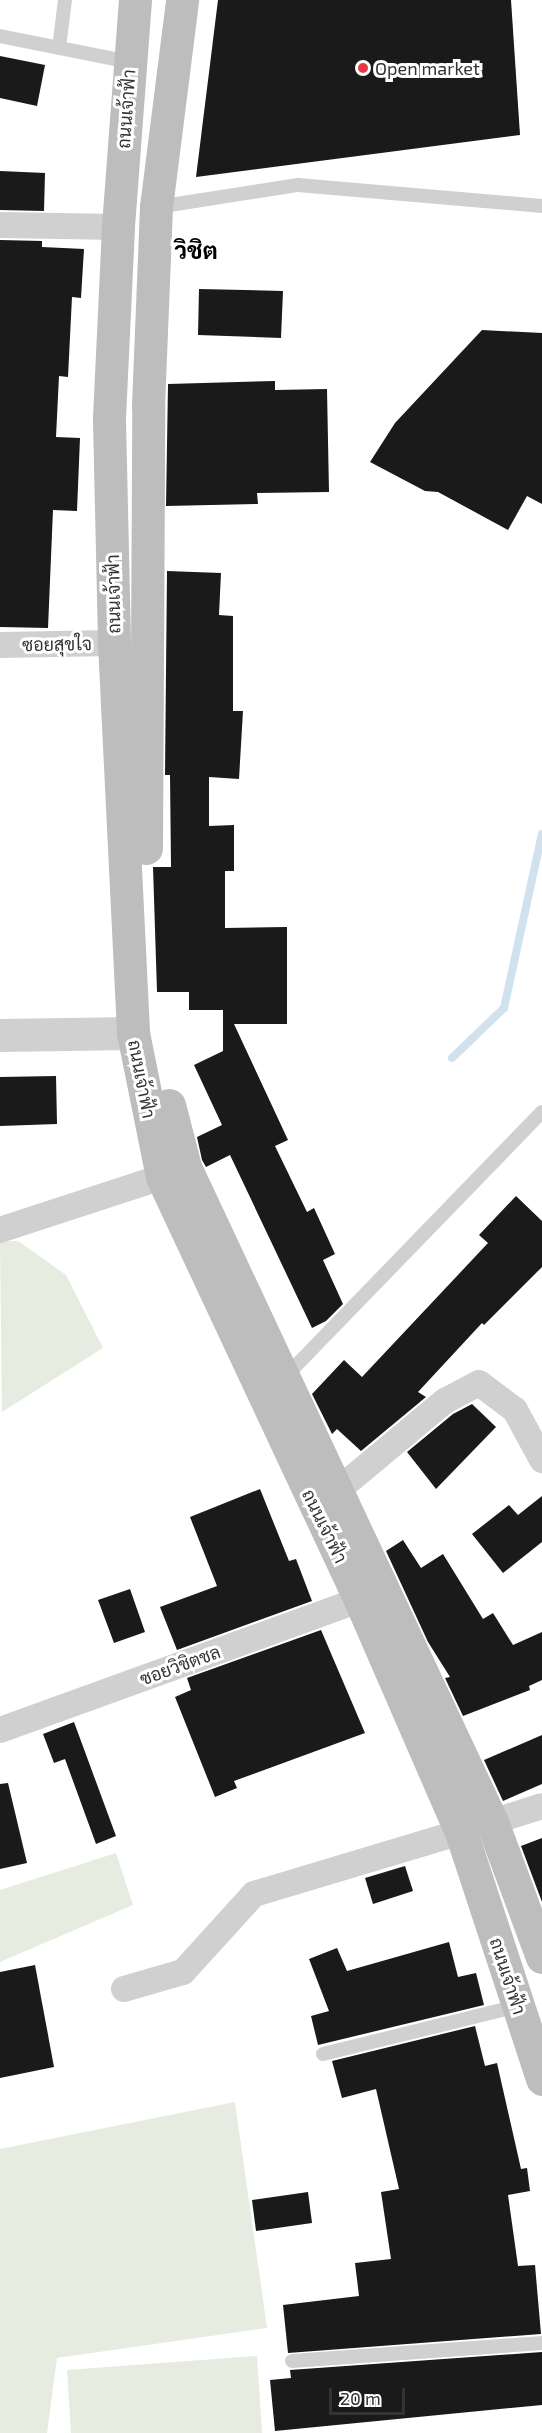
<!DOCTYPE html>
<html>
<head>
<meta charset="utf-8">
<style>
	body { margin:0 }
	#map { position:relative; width:542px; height:2433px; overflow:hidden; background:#fff; font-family:"Exo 2",Sarabun,sans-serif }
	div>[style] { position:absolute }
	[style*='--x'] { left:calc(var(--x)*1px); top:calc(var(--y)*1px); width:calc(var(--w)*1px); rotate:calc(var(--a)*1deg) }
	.green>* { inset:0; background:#e6ecdf }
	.stream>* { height:8px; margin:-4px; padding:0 4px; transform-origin:4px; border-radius:4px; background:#cfe2ee }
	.building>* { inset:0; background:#1a1a1a }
	.service>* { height:14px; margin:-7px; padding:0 7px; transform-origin:7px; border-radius:7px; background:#d0d0d0 }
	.minor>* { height:26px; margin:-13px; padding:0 13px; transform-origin:13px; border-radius:13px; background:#d0d0d0 }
	.tertiary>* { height:33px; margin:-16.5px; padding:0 16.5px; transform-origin:16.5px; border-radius:16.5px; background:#d0d0d0 }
	.secondary>* { height:33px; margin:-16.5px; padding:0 16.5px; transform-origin:16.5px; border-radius:16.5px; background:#bdbdbd }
	.dots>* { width:16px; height:16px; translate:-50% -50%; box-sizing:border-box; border:3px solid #fff; border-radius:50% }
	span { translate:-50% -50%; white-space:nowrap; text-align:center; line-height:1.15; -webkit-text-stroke:6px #fff; paint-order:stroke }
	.poi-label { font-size:18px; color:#333 }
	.left { translate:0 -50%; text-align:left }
	.street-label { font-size:18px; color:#333 }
	.district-label { font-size:24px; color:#000; font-weight:700 }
	.scale { position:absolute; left:329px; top:2388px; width:76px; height:27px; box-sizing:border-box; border:3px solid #333; border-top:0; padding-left:8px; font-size:18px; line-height:21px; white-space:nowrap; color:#333; -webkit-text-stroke:4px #fff; paint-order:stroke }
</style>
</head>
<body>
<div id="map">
	<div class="green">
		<div style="clip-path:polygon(0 1241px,18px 1241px,66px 1275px,103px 1348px,2px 1412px)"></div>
		<div style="clip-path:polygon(116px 1853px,133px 1905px,0 1962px,0 1890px)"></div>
		<div style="clip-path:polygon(235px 2102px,267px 2328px,57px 2358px,47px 2433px,0 2433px,0 2149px)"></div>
		<div style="clip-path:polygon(257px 2356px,262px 2433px,71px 2433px,67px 2370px)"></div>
	</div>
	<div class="stream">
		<div style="--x:452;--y:1058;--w:72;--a:-43.9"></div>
		<div style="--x:504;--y:1008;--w:178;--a:-77.7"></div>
	</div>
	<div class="building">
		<div style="clip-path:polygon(218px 0,511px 0,520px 135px,196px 177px)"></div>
		<div style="clip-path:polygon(0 56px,45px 65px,37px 106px,0 98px)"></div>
		<div style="clip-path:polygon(0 171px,45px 173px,44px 211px,0 210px)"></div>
		<div style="clip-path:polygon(0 240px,42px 241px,42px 247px,84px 249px,81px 298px,72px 297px,68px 377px,59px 376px,56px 437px,80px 438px,77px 511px,53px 510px,48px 628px,0 627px)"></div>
		<div style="clip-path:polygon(199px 289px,283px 291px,281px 338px,198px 335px)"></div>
		<div style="clip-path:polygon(482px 330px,542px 333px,542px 504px,527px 496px,508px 530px,438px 492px,425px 491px,370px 462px,395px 423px)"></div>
		<div style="clip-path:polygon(275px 381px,275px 390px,327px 389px,329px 492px,257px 493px,258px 504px,166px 506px,168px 384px)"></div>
		<div style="clip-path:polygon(167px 571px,221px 573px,219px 615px,233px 616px,233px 711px,243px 711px,239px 779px,209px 777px,209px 826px,234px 825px,234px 871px,225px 871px,225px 928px,287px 927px,287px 1024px,234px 1024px,288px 1140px,275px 1146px,307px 1212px,314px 1208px,335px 1254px,323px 1260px,343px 1304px,326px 1321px,312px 1328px,230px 1155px,206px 1167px,202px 1160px,197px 1137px,222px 1125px,194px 1065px,223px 1051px,223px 1010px,189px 1010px,189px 992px,157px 992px,153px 867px,171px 867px,170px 775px,165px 775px)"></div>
		<div style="clip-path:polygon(56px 1076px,57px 1124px,0 1126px,0 1077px)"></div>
		<div style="clip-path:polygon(516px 1196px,542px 1221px,542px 1267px,484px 1325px,482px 1323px,418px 1392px,426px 1397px,361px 1451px,337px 1429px,332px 1434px,312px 1394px,344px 1360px,362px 1377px,488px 1243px,479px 1235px)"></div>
		<div style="clip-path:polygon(472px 1404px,496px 1427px,436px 1489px,407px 1452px,453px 1414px)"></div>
		<div style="clip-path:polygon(260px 1489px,289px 1561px,296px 1559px,312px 1601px,177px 1650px,160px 1607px,217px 1586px,190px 1517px)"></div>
		<div style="clip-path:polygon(542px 1496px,542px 1542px,503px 1573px,472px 1534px,509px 1505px,518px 1515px)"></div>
		<div style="clip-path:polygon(403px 1540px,421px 1568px,443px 1554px,483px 1619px,493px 1613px,513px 1645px,542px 1632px,542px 1680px,529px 1686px,530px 1690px,463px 1716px,445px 1678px,450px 1677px,428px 1642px,386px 1551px)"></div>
		<div style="clip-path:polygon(130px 1589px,145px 1632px,114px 1643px,98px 1600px)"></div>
		<div style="clip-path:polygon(321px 1630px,365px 1733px,234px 1781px,237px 1788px,215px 1797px,175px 1697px,191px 1690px,187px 1678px)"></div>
		<div style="clip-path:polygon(74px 1722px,116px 1836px,96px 1844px,65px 1759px,54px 1763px,43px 1734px)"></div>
		<div style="clip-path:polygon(542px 1735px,542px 1784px,503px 1801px,484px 1760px)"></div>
		<div style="clip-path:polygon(8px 1783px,27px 1863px,0 1869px,0 1784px)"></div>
		<div style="clip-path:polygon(542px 1838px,542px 1902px,521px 1846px)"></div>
		<div style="clip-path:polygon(405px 1866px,413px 1891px,373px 1904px,365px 1878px)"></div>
		<div style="clip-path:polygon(449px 1942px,458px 1977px,476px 1973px,484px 2005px,318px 2045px,311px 2016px,329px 2011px,309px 1959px,337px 1948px,347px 1971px)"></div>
		<div style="clip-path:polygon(35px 1965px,54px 2067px,0 2078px,0 1972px)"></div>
		<div style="clip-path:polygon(475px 2026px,485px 2066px,497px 2063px,521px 2169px,527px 2168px,530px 2191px,508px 2195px,518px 2266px,535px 2265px,541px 2334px,288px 2353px,283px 2305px,359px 2296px,355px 2263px,391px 2259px,381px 2192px,399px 2189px,376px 2089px,342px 2098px,332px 2061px)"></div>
		<div style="clip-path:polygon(308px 2192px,312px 2223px,256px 2231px,252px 2200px)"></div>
		<div style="clip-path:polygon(542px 2352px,542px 2405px,275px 2431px,270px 2380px,291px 2378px,290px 2370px)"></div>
	</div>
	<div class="service">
		<div style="--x:0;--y:36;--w:133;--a:11.3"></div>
		<div style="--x:59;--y:48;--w:48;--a:-82.9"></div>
		<div style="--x:157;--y:207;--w:143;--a:-8.9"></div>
		<div style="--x:298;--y:185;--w:245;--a:4.9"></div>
		<div style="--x:285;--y:1377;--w:369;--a:-45.9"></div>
		<div style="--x:323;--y:2054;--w:201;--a:-13.8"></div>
		<div style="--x:292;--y:2361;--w:251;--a:-4.1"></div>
	</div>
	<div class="minor">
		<div style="--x:0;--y:225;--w:118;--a:1"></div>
		<div style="--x:0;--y:645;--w:114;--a:-1"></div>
		<div style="--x:0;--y:1230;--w:170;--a:-18.1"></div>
		<div style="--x:338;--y:1490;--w:139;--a:-39.8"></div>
		<div style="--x:445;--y:1401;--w:38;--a:-28"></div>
		<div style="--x:479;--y:1383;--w:45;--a:36.9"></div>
		<div style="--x:515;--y:1410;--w:57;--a:61.6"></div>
		<div style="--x:0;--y:1730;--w:383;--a:-19.9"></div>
		<div style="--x:492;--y:1822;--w:52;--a:-17.7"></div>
		<div style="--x:124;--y:1989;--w:61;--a:-16.1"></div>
		<div style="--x:183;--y:1972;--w:105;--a:-47.7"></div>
		<div style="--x:254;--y:1894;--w:216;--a:-16.7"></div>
	</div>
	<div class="tertiary">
		<div style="--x:0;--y:1035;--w:133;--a:-0.9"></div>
	</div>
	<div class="secondary">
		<div style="--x:135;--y:0;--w:228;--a:94.3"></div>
		<div style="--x:118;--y:227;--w:193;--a:92.7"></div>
		<div style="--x:109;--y:420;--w:223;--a:88.7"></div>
		<div style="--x:114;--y:643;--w:390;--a:87.2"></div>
		<div style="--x:133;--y:1033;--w:147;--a:78.6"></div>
		<div style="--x:162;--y:1177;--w:467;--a:64.9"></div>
		<div style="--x:360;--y:1600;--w:253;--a:66.5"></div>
		<div style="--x:461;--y:1832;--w:260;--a:71.8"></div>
		<div style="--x:146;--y:848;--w:442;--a:-89.7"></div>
		<div style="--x:148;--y:406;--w:199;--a:-87.7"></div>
		<div style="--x:156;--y:207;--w:209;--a:-82.8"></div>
		<div style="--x:169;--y:1105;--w:64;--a:75.5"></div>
		<div style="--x:185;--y:1167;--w:723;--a:64.89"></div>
		<div style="--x:492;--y:1822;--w:144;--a:69.7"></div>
	</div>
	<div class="dots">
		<div style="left:363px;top:68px;background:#e63946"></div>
	</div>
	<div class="poi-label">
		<span class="left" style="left:375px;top:68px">Open market</span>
	</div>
	<div class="street-label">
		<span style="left:126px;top:109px;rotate:-86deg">ถนนเจ้าฟ้า</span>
		<span style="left:113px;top:594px;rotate:-91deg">ถนนเจ้าฟ้า</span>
		<span style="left:57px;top:644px;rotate:-1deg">ซอยสุขใจ</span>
		<span style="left:142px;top:1079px;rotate:79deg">ถนนเจ้าฟ้า</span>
		<span style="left:325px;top:1526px;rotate:64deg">ถนนเจ้าฟ้า</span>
		<span style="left:180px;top:1665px;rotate:-20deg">ซอยวิชิตชล</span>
		<span style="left:508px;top:1976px;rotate:72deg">ถนนเจ้าฟ้า</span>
	</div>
	<div class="district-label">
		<span style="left:196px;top:250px">วิชิต</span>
	</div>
	<div class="scale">20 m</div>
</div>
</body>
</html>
